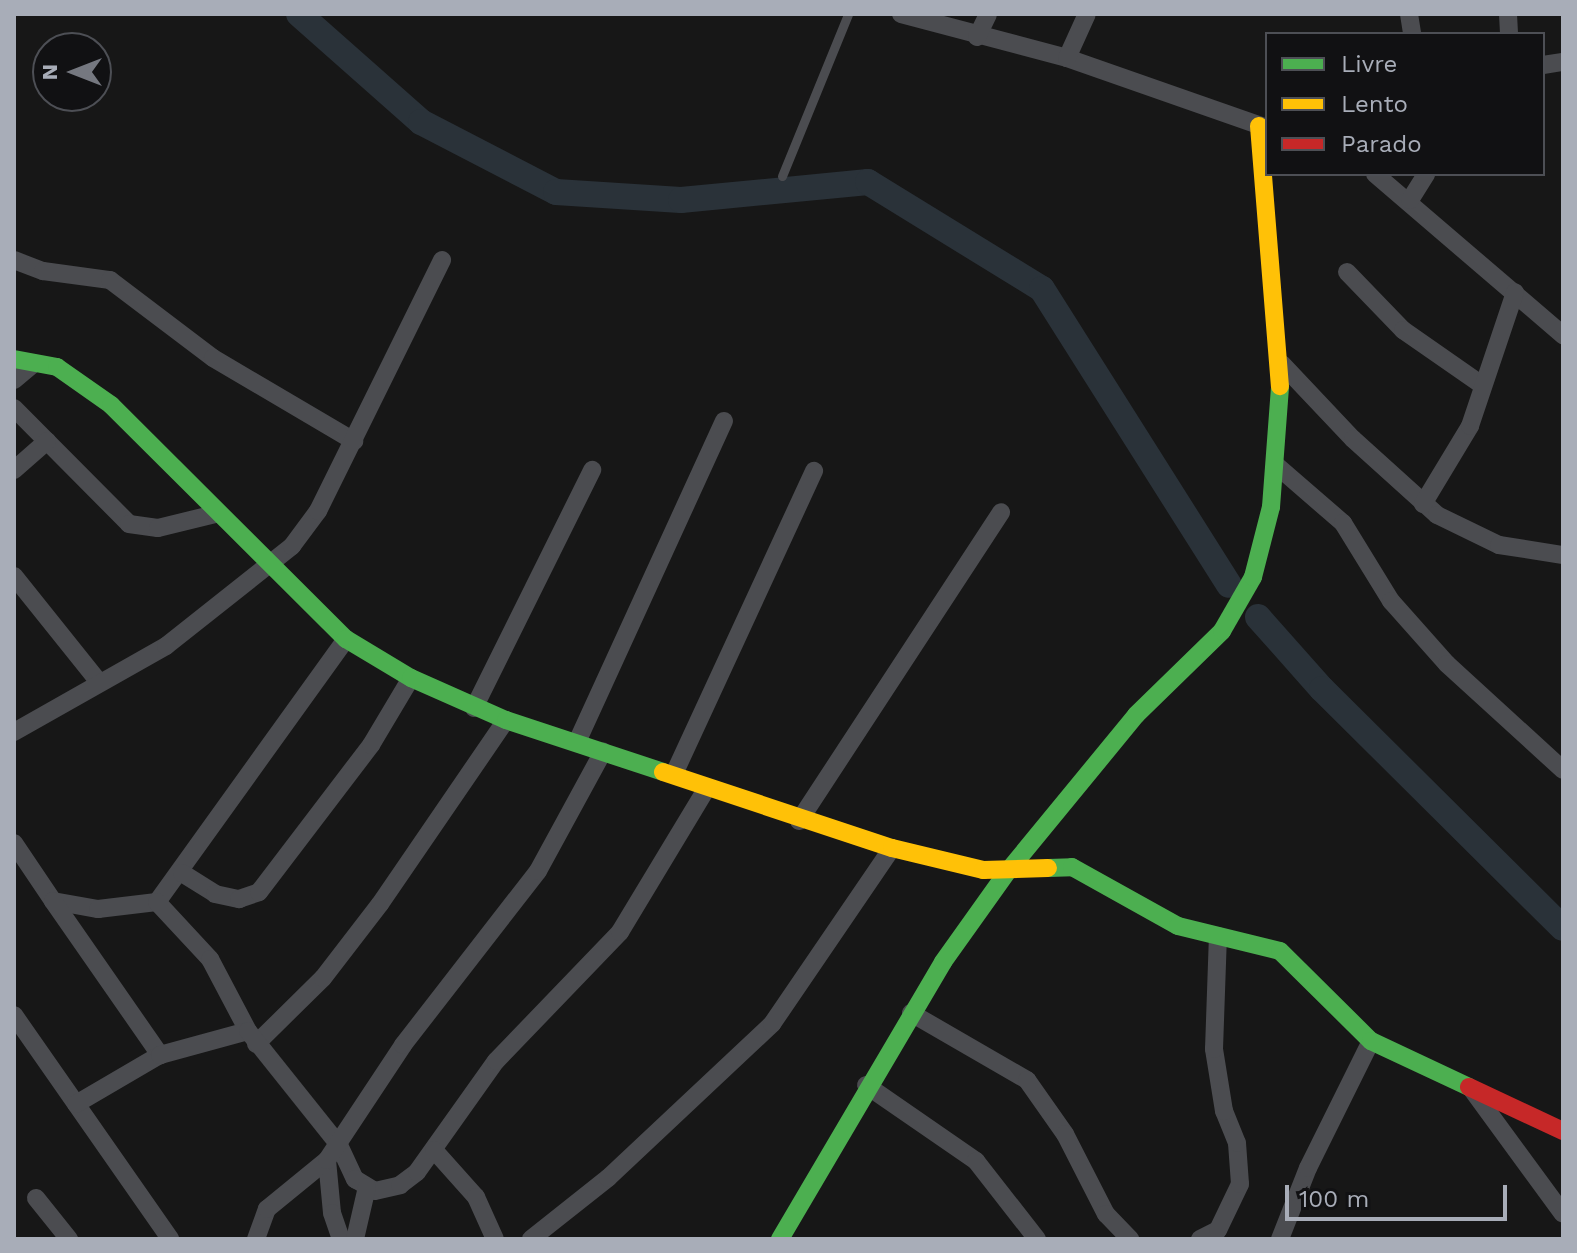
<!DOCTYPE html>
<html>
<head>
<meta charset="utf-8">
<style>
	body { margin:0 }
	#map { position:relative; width:1577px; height:1253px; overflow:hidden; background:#171717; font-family:"Work Sans",sans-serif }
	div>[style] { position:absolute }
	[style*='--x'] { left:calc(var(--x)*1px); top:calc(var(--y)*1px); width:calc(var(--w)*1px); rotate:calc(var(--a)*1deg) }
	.river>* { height:26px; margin:-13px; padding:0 13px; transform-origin:13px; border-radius:13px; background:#2a3239 }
	.lane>* { height:9px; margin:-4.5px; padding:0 4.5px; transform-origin:4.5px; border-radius:4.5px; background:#4b4c50 }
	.street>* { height:18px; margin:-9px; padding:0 9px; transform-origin:9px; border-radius:9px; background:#4b4c50 }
	.fast>* { height:18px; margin:-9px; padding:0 9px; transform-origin:9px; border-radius:9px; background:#4caf50 }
	.slow>* { height:18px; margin:-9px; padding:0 9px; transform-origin:9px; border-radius:9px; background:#ffc107 }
	.jam>* { height:18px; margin:-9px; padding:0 9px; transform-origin:9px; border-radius:9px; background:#c62828 }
	span { translate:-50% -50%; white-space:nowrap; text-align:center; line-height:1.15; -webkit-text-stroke:7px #111113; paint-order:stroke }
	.frame { position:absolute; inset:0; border:16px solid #a8adb8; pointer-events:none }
	.legend { position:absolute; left:1265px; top:32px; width:280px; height:144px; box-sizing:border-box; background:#111113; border:2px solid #4d4f55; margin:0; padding:10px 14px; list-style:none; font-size:24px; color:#a8adb8 }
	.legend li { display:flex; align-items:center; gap:16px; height:40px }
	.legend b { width:40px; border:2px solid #4d4f55 }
	.north { position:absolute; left:32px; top:32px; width:80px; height:80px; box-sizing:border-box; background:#111113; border:2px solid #4d4f55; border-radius:50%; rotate:270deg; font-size:22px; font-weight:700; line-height:32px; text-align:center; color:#a8adb8 }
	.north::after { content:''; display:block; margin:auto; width:28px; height:36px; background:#757880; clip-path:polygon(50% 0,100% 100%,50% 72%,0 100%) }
	.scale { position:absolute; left:1285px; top:1185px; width:222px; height:36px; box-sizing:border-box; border:4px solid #a8adb8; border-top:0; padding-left:10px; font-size:24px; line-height:28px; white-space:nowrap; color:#a8adb8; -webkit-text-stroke:6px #111113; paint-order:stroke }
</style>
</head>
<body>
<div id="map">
	<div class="river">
		<div style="--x:299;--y:14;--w:163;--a:41.5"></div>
		<div style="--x:421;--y:122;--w:152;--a:27.4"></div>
		<div style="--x:556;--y:192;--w:125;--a:3.7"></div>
		<div style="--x:681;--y:200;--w:188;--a:-5.5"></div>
		<div style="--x:868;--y:182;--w:204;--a:31.6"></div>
		<div style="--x:1042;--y:289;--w:350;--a:57.7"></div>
		<div style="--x:1258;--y:617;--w:96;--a:48.4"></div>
		<div style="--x:1322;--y:689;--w:339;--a:44.8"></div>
	</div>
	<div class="lane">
		<div style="--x:782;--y:176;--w:175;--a:-67.8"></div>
	</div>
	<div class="street">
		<div style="--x:901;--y:14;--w:172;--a:14.8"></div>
		<div style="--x:1067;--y:58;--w:212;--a:19.3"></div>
		<div style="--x:1409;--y:14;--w:20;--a:81"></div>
		<div style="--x:1508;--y:14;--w:20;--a:87"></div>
		<div style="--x:977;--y:37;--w:25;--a:-64"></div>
		<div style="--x:1067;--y:58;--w:48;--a:-65.6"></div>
		<div style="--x:1543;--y:65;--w:20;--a:-9"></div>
		<div style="--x:1375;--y:174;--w:248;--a:40.6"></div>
		<div style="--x:1410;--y:200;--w:31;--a:-58"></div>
		<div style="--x:14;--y:260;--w:31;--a:21"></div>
		<div style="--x:43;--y:271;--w:68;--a:7.7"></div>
		<div style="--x:110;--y:280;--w:129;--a:37.1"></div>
		<div style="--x:213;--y:358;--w:164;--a:30.5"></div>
		<div style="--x:1347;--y:272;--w:81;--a:46"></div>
		<div style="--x:1403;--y:330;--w:96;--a:34.8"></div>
		<div style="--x:1282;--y:364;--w:103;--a:46.6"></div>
		<div style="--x:1353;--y:439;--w:113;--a:42.1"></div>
		<div style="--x:1437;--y:515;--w:69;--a:25.8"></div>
		<div style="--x:1499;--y:545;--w:65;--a:8.9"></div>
		<div style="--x:14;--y:380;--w:26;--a:-40"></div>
		<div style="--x:14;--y:408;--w:163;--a:45.2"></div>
		<div style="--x:129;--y:524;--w:29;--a:8"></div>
		<div style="--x:158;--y:528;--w:59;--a:-13.8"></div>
		<div style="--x:1276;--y:465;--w:89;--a:40.9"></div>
		<div style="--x:1343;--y:523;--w:92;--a:58.4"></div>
		<div style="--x:1391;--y:601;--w:84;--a:48.4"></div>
		<div style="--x:1447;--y:664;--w:157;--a:42.4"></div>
		<div style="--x:14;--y:470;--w:44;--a:-41.3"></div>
		<div style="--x:1423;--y:504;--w:91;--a:-58.9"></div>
		<div style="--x:1470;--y:426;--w:141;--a:-71.4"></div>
		<div style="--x:14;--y:576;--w:134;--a:51.3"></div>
		<div style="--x:474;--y:708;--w:266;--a:-63.6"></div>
		<div style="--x:14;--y:732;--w:175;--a:-29.5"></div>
		<div style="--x:166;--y:646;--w:161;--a:-38.4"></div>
		<div style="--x:292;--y:546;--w:44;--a:-53.4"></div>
		<div style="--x:318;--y:511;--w:280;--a:-63.7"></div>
		<div style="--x:577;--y:742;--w:353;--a:-65.4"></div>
		<div style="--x:674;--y:774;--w:334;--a:-65.2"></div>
		<div style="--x:799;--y:821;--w:369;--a:-56.8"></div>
		<div style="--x:14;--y:843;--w:70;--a:56.1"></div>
		<div style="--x:53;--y:901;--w:46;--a:10.1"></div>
		<div style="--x:98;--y:909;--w:59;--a:-6.8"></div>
		<div style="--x:157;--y:902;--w:324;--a:-54.3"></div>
		<div style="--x:182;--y:873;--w:39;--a:32"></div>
		<div style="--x:215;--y:894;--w:25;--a:12"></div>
		<div style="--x:239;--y:899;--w:21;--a:-19"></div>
		<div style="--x:259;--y:892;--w:185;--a:-52.7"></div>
		<div style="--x:371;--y:745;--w:78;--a:-59.2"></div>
		<div style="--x:53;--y:901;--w:188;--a:55.2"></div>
		<div style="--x:157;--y:902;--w:78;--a:47.1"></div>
		<div style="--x:210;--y:959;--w:81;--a:62.2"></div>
		<div style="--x:911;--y:1013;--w:134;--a:30"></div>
		<div style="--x:1027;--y:1080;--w:66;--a:54.9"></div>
		<div style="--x:1065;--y:1134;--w:90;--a:62.9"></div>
		<div style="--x:1106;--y:1214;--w:35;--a:46"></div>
		<div style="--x:14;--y:1015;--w:273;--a:55.1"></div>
		<div style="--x:256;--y:1044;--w:94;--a:-44.6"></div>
		<div style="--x:323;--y:978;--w:93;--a:-52.4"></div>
		<div style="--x:380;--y:904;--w:223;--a:-55.6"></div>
		<div style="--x:866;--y:1085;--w:134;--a:34.6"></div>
		<div style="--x:976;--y:1161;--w:99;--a:52"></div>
		<div style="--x:1473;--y:1091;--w:152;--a:53.8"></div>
		<div style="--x:76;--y:1104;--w:97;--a:-30.3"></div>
		<div style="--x:160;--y:1055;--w:91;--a:-15.3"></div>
		<div style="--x:248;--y:1031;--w:146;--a:51.4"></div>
		<div style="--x:339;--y:1145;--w:38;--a:65"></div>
		<div style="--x:355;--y:1179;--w:23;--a:31"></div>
		<div style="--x:375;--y:1191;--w:26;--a:-13"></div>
		<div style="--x:400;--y:1185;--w:21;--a:-37"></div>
		<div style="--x:417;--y:1172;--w:136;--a:-54.6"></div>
		<div style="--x:496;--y:1061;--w:179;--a:-46.1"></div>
		<div style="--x:620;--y:932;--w:168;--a:-58.9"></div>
		<div style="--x:434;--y:1150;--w:63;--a:48.2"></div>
		<div style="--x:476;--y:1197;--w:46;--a:65.7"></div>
		<div style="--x:327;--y:1160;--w:53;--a:84.6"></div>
		<div style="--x:332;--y:1213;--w:28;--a:71"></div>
		<div style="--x:36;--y:1198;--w:53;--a:51.2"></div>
		<div style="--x:256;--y:1239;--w:32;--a:-70"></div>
		<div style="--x:267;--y:1209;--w:77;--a:-39.2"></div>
		<div style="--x:327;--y:1160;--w:138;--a:-56.5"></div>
		<div style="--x:403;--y:1045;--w:220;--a:-52.2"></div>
		<div style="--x:538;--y:871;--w:136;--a:-61.4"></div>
		<div style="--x:355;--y:1239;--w:53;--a:-77"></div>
		<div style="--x:531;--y:1239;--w:98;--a:-38.4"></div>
		<div style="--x:608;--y:1178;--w:225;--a:-43.2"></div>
		<div style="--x:772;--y:1024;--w:213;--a:-55.7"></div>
		<div style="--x:1200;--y:1239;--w:20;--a:-27"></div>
		<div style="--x:1218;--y:1230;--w:51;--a:-64.4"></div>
		<div style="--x:1240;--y:1184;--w:41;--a:-94.2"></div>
		<div style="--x:1237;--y:1143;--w:35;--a:-112"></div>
		<div style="--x:1224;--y:1111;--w:63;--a:-99.2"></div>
		<div style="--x:1214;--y:1049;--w:113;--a:-88"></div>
		<div style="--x:1280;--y:1239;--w:76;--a:-68.5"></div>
		<div style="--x:1308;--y:1168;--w:142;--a:-63.6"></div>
	</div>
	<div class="fast">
		<div style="--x:14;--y:359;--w:44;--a:10.5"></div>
		<div style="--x:57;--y:367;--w:66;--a:35.1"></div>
		<div style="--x:111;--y:405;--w:332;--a:44.9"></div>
		<div style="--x:346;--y:639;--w:76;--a:31"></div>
		<div style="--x:411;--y:678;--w:104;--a:23.9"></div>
		<div style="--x:506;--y:720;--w:165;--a:18.3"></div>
		<div style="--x:1048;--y:868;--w:24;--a:-2"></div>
		<div style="--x:1072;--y:867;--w:121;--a:29.1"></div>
		<div style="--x:1178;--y:926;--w:105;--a:13.8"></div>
		<div style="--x:1280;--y:951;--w:128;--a:44.7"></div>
		<div style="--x:1371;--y:1041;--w:108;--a:25.1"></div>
		<div style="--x:780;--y:1239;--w:321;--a:-59.5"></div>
		<div style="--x:943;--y:962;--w:112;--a:-54.5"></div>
		<div style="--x:1008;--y:871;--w:202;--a:-50.6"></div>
		<div style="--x:1136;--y:715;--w:120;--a:-44.3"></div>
		<div style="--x:1222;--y:631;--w:62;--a:-60.1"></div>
		<div style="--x:1253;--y:577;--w:72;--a:-75.6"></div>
		<div style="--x:1271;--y:507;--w:121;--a:-85.7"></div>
	</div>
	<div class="slow">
		<div style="--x:1259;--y:126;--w:261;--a:85.4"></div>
		<div style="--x:663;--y:772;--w:241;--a:18.4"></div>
		<div style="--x:892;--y:848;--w:94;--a:13.6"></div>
		<div style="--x:983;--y:870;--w:65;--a:-1.8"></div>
	</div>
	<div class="jam">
		<div style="--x:1469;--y:1087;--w:104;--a:25.1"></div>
	</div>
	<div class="frame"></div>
	<ul class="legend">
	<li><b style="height:10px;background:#4caf50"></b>Livre</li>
	<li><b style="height:10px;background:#ffc107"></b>Lento</li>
	<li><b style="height:10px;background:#c62828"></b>Parado</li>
	</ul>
	<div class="north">N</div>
	<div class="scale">100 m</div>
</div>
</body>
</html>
